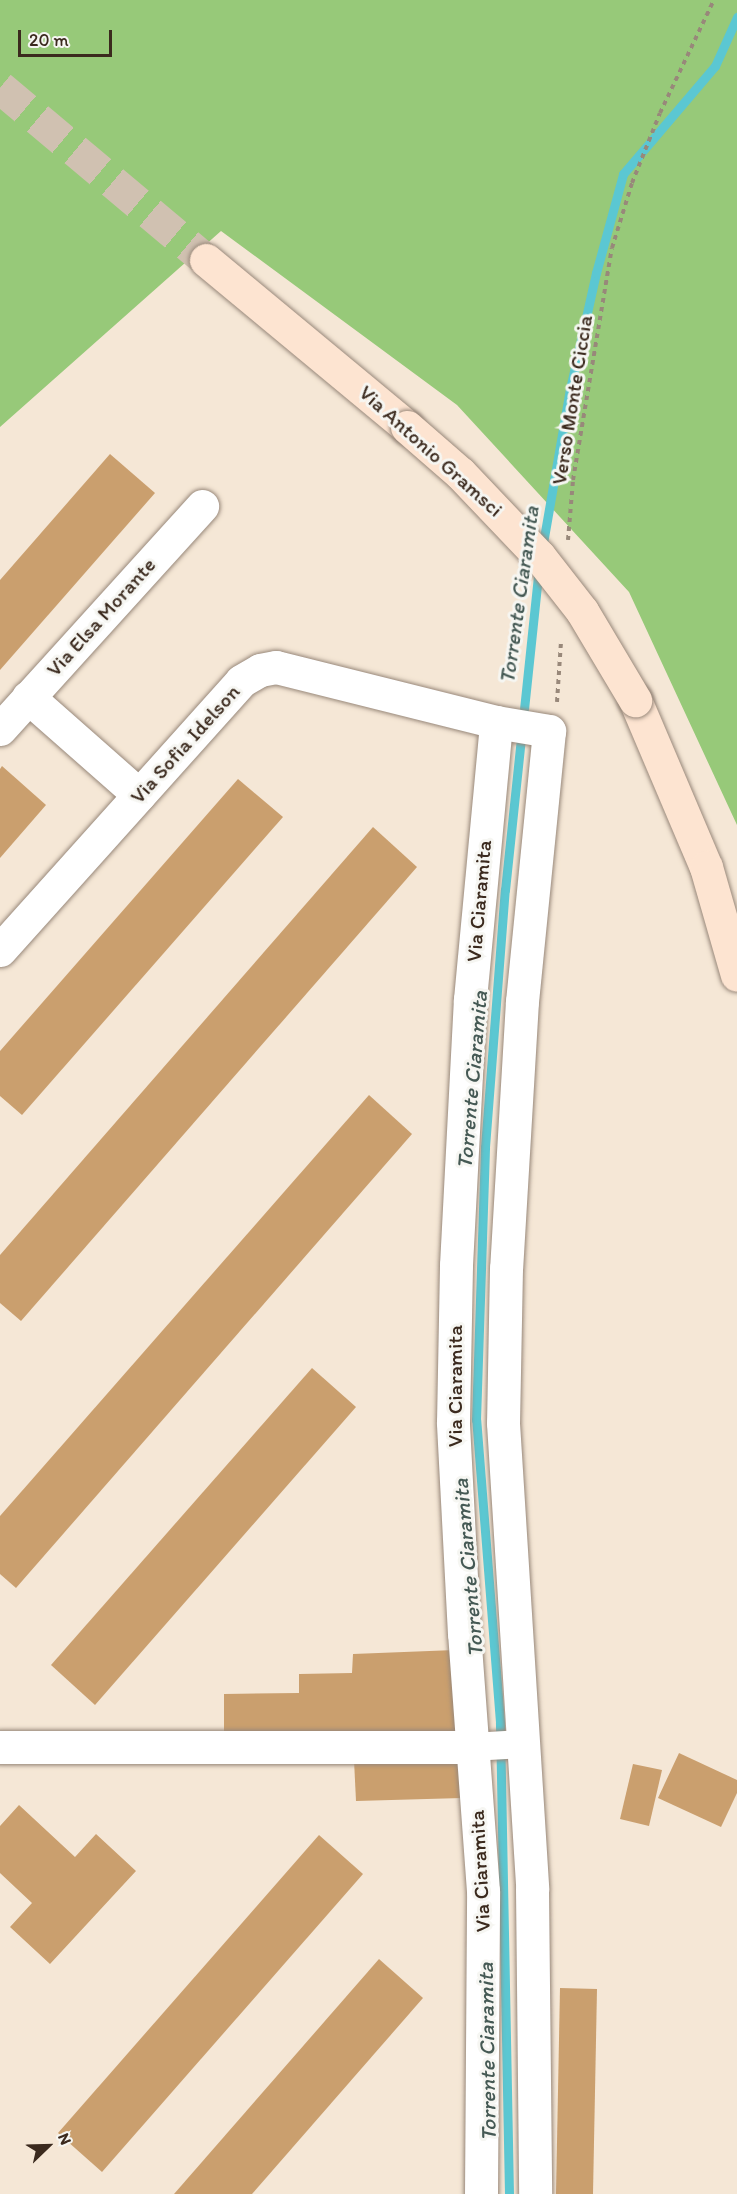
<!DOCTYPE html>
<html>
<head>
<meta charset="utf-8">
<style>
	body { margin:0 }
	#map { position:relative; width:737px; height:2194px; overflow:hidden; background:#f5e7d6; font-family:Itim,sans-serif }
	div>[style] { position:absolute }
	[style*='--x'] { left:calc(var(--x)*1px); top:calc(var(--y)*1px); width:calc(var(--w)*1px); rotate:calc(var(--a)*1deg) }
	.green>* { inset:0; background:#97c979 }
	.stream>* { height:9px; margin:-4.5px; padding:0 4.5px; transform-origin:4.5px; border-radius:4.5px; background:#5bc7d2 }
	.building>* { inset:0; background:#ca9f6e }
	.secondary-tunnel>* { height:33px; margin-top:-16.5px; transform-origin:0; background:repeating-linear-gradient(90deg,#d0c1b1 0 33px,transparent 0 49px) }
	.path>* { height:4px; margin-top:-2px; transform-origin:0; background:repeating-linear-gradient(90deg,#98887a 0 4.5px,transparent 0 9px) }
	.roads { filter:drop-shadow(0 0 2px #98887a) drop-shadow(0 0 2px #98887a) }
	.pedestrian>* { height:28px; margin:-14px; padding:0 14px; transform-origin:14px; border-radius:14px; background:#fff }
	.minor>* { height:33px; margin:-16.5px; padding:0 16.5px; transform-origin:16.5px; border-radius:16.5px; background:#fff }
	.secondary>* { height:33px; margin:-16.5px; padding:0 16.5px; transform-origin:16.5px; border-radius:16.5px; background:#fde4d1 }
	.bridges { filter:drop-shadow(0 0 2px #98887a) drop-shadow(0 0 2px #98887a) }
	.secondary-bridge>* { height:33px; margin:-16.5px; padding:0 16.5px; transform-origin:16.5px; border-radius:16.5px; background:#fde4d1 }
	span { translate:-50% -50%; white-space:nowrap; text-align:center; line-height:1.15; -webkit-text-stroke:6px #f6f6f2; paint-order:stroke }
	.street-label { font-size:21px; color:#3b2a1e }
	.water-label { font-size:22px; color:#455954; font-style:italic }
	.north { position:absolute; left:18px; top:2116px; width:60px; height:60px; -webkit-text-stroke:4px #f6f6f2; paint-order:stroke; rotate:67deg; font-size:16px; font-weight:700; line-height:24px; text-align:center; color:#3b2a1e }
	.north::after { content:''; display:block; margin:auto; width:21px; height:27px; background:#3b2a1e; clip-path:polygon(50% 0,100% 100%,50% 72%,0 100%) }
	.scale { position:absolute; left:18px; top:30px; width:94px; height:27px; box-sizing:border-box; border:3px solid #3b2a1e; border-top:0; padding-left:8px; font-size:18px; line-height:21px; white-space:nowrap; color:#3b2a1e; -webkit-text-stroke:4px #f6f6f2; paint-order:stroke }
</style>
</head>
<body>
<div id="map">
	<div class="green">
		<div style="clip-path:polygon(0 0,737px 0,737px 825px,629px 592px,457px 405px,221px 231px,0 427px)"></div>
	</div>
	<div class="stream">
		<div style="--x:542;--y:549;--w:162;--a:-80.1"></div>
		<div style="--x:570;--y:389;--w:119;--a:-77.4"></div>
		<div style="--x:596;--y:273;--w:103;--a:-74.7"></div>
		<div style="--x:623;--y:174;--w:142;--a:-49.6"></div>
		<div style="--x:715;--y:66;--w:54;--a:-65.8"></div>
		<div style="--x:509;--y:2194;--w:472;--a:-91.1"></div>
		<div style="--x:500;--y:1722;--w:303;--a:-94.5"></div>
		<div style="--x:476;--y:1420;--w:273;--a:-88.1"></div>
		<div style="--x:485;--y:1147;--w:258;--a:-85.6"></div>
		<div style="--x:505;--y:890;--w:323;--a:-84"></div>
	</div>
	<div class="building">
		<div style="clip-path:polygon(110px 454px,155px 493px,0 670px,0 580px)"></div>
		<div style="clip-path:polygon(2px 766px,46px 805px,0 858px,0 769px)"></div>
		<div style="clip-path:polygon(238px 779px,283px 817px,22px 1115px,0 1096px,0 1051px)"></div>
		<div style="clip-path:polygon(373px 827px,417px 867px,21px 1321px,0 1303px,0 1255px)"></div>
		<div style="clip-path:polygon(369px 1095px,412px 1134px,16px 1588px,0 1574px,0 1516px)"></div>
		<div style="clip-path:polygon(312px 1368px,356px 1407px,95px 1705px,51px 1665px)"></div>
		<div style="clip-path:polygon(455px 1650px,456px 1734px,224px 1736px,224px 1694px,299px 1693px,299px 1674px,352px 1673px,353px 1654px)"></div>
		<div style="clip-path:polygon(679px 1753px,737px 1780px,737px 1793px,721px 1827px,658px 1798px)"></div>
		<div style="clip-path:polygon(461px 1757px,462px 1798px,356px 1801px,354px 1760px)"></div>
		<div style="clip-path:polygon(633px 1764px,662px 1770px,649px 1826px,620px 1819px)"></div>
		<div style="clip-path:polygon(19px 1805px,75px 1857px,96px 1834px,136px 1871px,50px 1964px,10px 1927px,32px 1903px,0 1873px,0 1826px)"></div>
		<div style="clip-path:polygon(319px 1835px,363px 1874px,102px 2172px,58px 2133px)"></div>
		<div style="clip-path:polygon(379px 1959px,423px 1998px,252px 2194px,174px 2194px)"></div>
		<div style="clip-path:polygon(560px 1988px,597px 1989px,593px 2194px,556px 2194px)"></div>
	</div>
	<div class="secondary-tunnel">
		<div style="--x:0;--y:87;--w:269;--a:40"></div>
	</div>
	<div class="path">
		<div style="--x:568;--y:540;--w:60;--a:-85.2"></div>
		<div style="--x:573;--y:480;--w:235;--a:-80.5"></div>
		<div style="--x:612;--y:248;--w:68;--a:-72.9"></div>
		<div style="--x:632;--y:183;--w:75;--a:-68.2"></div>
		<div style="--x:660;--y:113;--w:125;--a:-64.5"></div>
		<div style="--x:557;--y:702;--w:61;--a:-86.2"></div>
	</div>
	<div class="roads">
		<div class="pedestrian">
			<div style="--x:472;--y:1747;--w:50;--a:-3.4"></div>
		</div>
		<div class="minor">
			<div style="--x:28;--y:697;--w:148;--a:41.4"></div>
			<div style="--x:0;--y:729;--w:301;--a:-47.8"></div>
			<div style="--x:0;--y:950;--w:361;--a:-48.1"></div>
			<div style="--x:241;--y:681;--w:22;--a:-30"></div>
			<div style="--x:260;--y:670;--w:16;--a:-11"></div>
			<div style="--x:276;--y:667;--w:227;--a:14"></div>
			<div style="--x:496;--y:722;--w:54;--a:9.6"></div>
			<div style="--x:549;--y:731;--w:271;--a:95.7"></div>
			<div style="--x:522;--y:1001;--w:267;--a:93.4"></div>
			<div style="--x:506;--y:1268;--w:155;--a:91.1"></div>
			<div style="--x:503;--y:1423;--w:467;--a:86.4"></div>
			<div style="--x:532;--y:1889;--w:305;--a:89.4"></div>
			<div style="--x:0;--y:1747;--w:472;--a:0"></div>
			<div style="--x:481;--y:2194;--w:303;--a:-89.6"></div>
			<div style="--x:483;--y:1891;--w:258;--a:-94.2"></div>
			<div style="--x:464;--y:1634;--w:212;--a:-93"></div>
			<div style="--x:453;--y:1422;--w:157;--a:-88.9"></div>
			<div style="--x:456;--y:1265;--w:266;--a:-87"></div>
			<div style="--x:470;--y:999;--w:278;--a:-84.6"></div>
		</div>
		<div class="secondary">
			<div style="--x:206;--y:260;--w:261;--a:39.7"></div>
			<div style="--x:635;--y:700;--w:181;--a:67"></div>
			<div style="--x:706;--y:867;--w:112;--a:74"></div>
		</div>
	</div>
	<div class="bridges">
		<div class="secondary-bridge">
			<div style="--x:407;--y:427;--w:70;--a:41"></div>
			<div style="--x:460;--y:473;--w:115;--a:46.4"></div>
			<div style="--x:539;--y:556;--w:70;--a:52"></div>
			<div style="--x:582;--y:611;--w:104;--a:59.2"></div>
		</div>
	</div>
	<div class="street-label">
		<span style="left:572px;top:400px;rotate:-81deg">Verso Monte Ciccia</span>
		<span style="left:431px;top:451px;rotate:42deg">Via Antonio Gramsci</span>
		<span style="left:101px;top:617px;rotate:-48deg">Via Elsa Morante</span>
		<span style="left:185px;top:744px;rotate:-48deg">Via Sofia Idelson</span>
		<span style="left:479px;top:901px;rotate:-85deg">Via Ciaramita</span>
		<span style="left:455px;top:1386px;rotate:-90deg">Via Ciaramita</span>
		<span style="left:480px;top:1871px;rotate:-93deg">Via Ciaramita</span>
	</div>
	<div class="water-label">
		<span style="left:519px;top:595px;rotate:-82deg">Torrente Ciaramita</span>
		<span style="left:472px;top:1080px;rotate:-85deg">Torrente Ciaramita</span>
		<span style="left:468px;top:1568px;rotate:-95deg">Torrente Ciaramita</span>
		<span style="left:487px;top:2052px;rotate:-91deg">Torrente Ciaramita</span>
	</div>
	<div class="north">N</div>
	<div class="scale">20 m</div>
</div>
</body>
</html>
